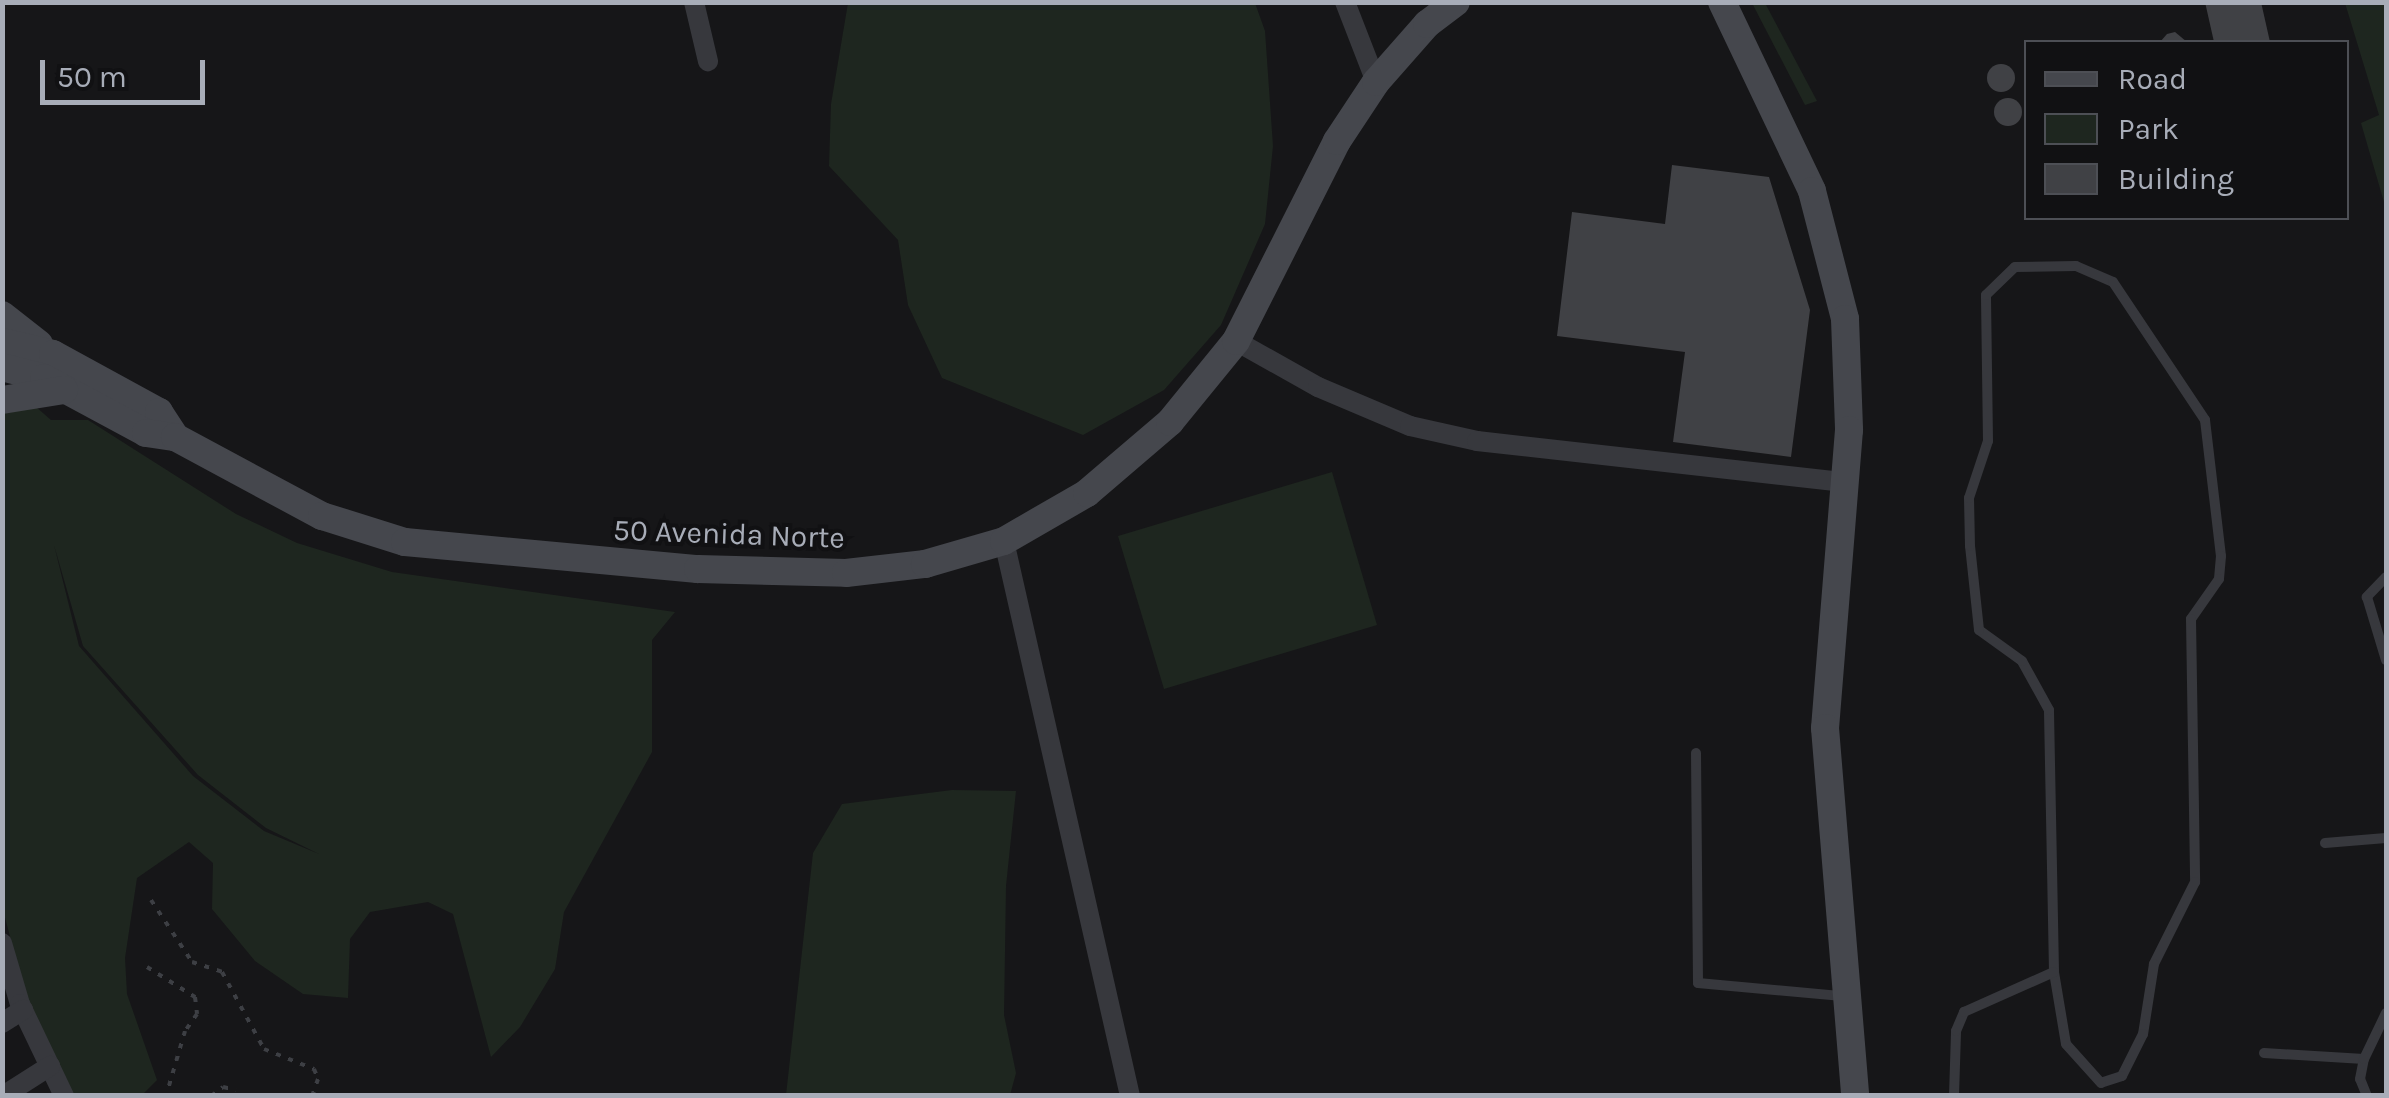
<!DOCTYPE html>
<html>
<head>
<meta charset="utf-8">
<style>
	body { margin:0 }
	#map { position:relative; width:2389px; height:1098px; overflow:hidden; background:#161618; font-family:Karla,sans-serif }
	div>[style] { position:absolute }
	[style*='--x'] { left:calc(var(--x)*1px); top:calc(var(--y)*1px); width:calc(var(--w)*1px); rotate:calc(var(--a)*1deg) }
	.green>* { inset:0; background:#1e261f }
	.building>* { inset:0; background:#404145 }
	.round { border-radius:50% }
	.path>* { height:4px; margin-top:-2px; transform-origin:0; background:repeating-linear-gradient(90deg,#3d3f44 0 5px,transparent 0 13px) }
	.lane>* { height:10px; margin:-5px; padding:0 5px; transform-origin:5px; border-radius:5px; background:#37383d }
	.street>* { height:20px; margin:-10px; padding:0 10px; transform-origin:10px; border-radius:10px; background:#37383d }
	.secondary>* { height:28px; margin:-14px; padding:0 14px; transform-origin:14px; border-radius:14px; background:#45474d }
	span { translate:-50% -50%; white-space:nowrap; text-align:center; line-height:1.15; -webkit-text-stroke:8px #111113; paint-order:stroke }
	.street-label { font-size:30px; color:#a8adb8 }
	.frame { position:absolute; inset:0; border:5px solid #a8adb8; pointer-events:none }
	.legend { position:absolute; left:2024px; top:40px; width:325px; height:180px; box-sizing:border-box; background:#111113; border:2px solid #4d4f55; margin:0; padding:12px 18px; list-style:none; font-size:30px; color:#a8adb8 }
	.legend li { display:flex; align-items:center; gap:20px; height:50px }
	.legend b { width:50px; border:2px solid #4d4f55 }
	.scale { position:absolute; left:40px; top:60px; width:165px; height:45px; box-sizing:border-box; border:5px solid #a8adb8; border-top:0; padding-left:12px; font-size:30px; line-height:35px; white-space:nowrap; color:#a8adb8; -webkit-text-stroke:8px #111113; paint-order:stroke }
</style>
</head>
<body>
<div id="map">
	<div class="green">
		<div style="clip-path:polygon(848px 3px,1255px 3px,1265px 31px,1273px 146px,1265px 224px,1221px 325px,1164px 390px,1083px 435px,942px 378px,908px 305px,898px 240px,829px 166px,831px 104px)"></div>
		<div style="clip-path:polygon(1752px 3px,1765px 3px,1817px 101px,1805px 105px)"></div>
		<div style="clip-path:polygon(2345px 3px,2386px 3px,2386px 209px,2361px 123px,2379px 115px)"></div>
		<div style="clip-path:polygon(evenodd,35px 406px,51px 420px,88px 420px,236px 514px,297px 543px,392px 572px,675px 612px,652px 640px,652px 752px,564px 912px,555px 969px,520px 1027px,491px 1057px,453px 914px,428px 902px,370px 912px,350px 939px,348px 998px,303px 994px,255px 961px,212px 909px,213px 863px,189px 842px,137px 878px,125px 958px,127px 994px,157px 1080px,142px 1095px,68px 1095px,28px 1005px,3px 910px,2px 410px,35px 406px,54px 545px,83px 646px,198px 775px,266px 828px,319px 854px,264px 831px,193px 776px,79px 646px,54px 545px)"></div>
		<div style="clip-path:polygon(1332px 472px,1377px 625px,1164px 689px,1118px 536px)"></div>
		<div style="clip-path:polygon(952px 790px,1016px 791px,1006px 886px,1004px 1015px,1016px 1073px,1010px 1095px,786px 1095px,813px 853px,842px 804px)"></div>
	</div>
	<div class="building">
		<div style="clip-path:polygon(2205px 2px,2261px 2px,2270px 42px,2214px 42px)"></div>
		<div style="clip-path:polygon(2175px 32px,2187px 42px,2160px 42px,2167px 34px)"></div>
		<div class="round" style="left:1987px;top:64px;width:28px;height:28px"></div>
		<div class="round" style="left:1994px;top:98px;width:28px;height:28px"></div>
		<div style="clip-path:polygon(1672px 165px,1769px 177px,1810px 310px,1791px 457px,1673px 442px,1685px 352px,1557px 336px,1572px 212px,1665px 224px)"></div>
	</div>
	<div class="path">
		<div style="--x:151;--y:900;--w:74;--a:56.5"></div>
		<div style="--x:192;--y:962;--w:32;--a:18"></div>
		<div style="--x:222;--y:972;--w:88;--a:61.4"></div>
		<div style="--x:264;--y:1049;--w:54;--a:21.8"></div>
		<div style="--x:314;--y:1069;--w:11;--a:68"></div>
		<div style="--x:318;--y:1079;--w:18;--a:109"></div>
		<div style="--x:147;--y:967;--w:57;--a:32"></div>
		<div style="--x:195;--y:997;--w:17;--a:83"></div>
		<div style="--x:197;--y:1014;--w:21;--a:125"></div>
		<div style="--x:185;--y:1031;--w:68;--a:106.3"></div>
		<div style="--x:211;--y:1096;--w:15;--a:-37"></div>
		<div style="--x:223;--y:1087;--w:13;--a:13"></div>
	</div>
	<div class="lane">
		<div style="--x:2076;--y:266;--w:40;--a:23.4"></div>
		<div style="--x:2113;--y:282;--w:166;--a:56.3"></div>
		<div style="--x:2205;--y:420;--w:137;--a:83.3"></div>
		<div style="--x:2221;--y:556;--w:23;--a:95"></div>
		<div style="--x:2219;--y:579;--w:49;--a:125"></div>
		<div style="--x:2191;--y:619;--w:263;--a:89.1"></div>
		<div style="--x:2195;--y:882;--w:92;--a:116.6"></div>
		<div style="--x:2154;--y:964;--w:71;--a:98.9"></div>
		<div style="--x:2143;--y:1034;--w:47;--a:116.6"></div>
		<div style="--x:2122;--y:1076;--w:22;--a:162"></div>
		<div style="--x:2101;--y:1083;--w:52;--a:-131.9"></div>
		<div style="--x:2066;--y:1044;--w:73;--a:-99.5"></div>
		<div style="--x:2054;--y:972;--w:262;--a:-91.1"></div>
		<div style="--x:2049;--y:710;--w:56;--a:-118.9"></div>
		<div style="--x:2022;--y:661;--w:53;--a:-144.2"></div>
		<div style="--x:1979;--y:630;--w:84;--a:-96.1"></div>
		<div style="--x:1970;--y:546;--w:48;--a:-91.2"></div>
		<div style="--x:1969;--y:498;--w:60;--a:-71.6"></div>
		<div style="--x:1988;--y:441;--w:146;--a:-90.8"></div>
		<div style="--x:1986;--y:295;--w:40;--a:-44"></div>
		<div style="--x:2015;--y:267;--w:61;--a:-0.9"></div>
		<div style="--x:2386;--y:577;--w:28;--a:134"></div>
		<div style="--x:2367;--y:597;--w:66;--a:73.2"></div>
		<div style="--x:1696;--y:753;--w:230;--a:89.5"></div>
		<div style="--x:1698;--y:983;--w:145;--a:5.2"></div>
		<div style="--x:2325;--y:843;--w:61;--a:-4.7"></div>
		<div style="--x:2264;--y:1053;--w:100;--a:3.4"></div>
		<div style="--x:1954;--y:1096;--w:65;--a:-88.2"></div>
		<div style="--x:1956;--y:1031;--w:21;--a:-67"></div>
		<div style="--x:1964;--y:1012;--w:98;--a:-24"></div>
		<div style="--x:2367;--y:1096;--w:18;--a:-112"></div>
		<div style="--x:2360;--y:1079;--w:20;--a:-79"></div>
		<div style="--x:2364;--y:1059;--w:51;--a:-64.4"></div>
	</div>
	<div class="street">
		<div style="--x:694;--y:2;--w:61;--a:76.7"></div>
		<div style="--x:1345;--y:2;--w:86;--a:68.8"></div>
		<div style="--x:1236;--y:341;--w:94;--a:29.3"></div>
		<div style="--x:1318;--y:387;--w:100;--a:23"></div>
		<div style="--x:1410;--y:426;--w:69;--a:12.6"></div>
		<div style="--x:1477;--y:441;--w:367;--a:6.4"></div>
		<div style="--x:1004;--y:541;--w:569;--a:77.21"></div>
		<div style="--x:2;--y:943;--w:64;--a:73.6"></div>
		<div style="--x:20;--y:1004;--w:102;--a:64.4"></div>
		<div style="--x:2;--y:1023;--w:25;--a:-32"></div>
		<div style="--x:3;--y:1096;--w:56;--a:-32.6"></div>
	</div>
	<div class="secondary">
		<div style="--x:1722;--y:2;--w:209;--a:64.5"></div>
		<div style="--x:1812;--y:191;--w:132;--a:75.5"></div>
		<div style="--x:1845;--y:319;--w:111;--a:87.9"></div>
		<div style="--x:1849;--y:430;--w:299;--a:94.6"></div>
		<div style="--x:1825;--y:728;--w:369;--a:85.3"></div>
		<div style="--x:2;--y:315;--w:47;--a:38.1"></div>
		<div style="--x:2;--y:342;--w:52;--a:13.2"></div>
		<div style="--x:53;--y:354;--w:121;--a:28.7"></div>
		<div style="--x:159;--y:412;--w:30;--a:57"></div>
		<div style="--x:2;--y:367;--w:43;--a:14.7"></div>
		<div style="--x:44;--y:378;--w:116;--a:28.3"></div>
		<div style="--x:146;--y:433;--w:29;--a:8"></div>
		<div style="--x:175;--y:437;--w:167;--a:28.3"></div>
		<div style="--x:322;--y:516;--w:87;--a:17.4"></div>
		<div style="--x:405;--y:542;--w:294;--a:5.3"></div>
		<div style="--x:698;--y:569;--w:148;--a:1.5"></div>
		<div style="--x:846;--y:573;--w:80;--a:-6.5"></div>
		<div style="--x:925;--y:564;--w:82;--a:-16.2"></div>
		<div style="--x:1004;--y:541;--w:96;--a:-30"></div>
		<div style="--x:1087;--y:493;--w:109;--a:-40.5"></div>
		<div style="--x:1170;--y:422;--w:104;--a:-50.8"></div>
		<div style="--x:1236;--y:341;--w:224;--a:-63.2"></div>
		<div style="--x:1337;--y:141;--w:71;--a:-56.5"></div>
		<div style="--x:1376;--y:82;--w:77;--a:-48.7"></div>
		<div style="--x:1427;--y:24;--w:36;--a:-37"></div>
		<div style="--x:2;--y:400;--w:63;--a:-9.2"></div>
	</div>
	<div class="street-label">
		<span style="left:729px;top:534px;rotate:2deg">50 Avenida Norte</span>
	</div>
	<div class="frame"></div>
	<ul class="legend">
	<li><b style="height:12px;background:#45474d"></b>Road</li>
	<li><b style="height:28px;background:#1e261f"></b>Park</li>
	<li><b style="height:28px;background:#404145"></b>Building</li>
	</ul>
	<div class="scale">50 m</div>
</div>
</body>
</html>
